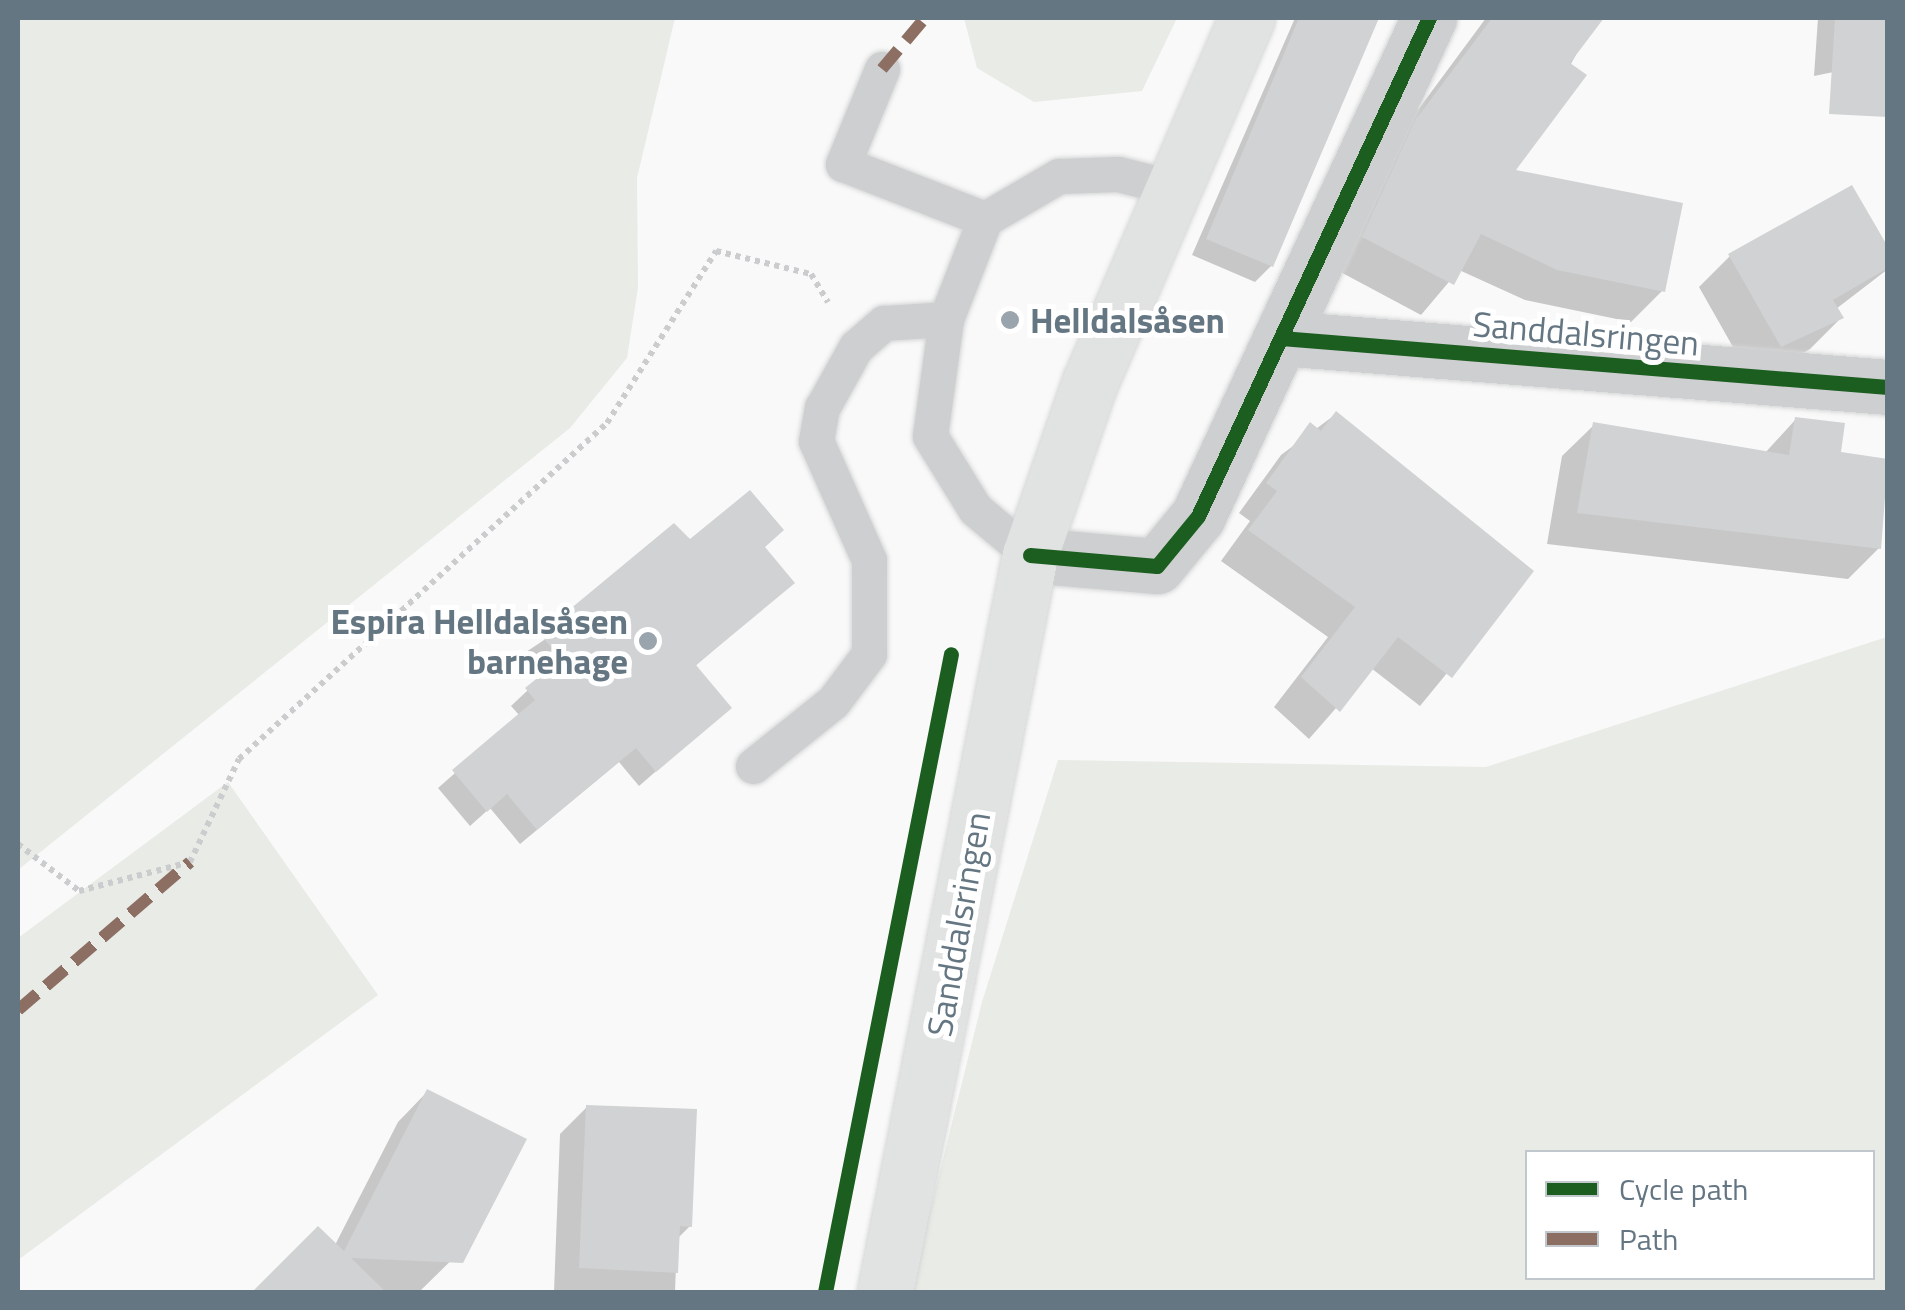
<!DOCTYPE html>
<html>
<head>
<meta charset="utf-8">
<style>
	body { margin:0 }
	#map { position:relative; width:1905px; height:1310px; overflow:hidden; background:#f9f9f9; font-family:"Titillium Web",sans-serif }
	div>[style] { position:absolute }
	[style*='--x'] { left:calc(var(--x)*1px); top:calc(var(--y)*1px); width:calc(var(--w)*1px); rotate:calc(var(--a)*1deg) }
	.green>* { inset:0; background:#e8ebe6 }
	.shadow>* { inset:0; background:#0003 }
	.building>* { inset:0; background:#d0d2d3 }
	.path>* { height:6px; margin-top:-3px; transform-origin:0; background:repeating-linear-gradient(90deg,#cbcccd 0 5px,transparent 0 10px) }
	.roads { filter:drop-shadow(0 0 2px #d5d6d7) drop-shadow(0 0 2px #d5d6d7) }
	.service>* { height:35px; margin:-17.5px; padding:0 17.5px; transform-origin:17.5px; border-radius:17.5px; background:#cecfd0 }
	.minor>* { height:55px; margin:-27.5px; padding:0 27.5px; transform-origin:27.5px; border-radius:27.5px; background:#cecfd0 }
	.secondary>* { height:55px; margin:-27.5px; padding:0 27.5px; transform-origin:27.5px; border-radius:27.5px; background:#e1e2e2 }
	.quiet>* { height:12px; margin-top:-6px; transform-origin:0; background:repeating-linear-gradient(90deg,#8d6e63 0 25px,transparent 0 37px) }
	.cycleway>* { height:15px; margin:-7.5px; padding:0 7.5px; transform-origin:7.5px; border-radius:7.5px; background:#1b5e20 }
	.dots>* { width:28px; height:28px; translate:-50% -50%; box-sizing:border-box; border:5px solid #fff; border-radius:50% }
	span { translate:-50% -50%; white-space:nowrap; text-align:center; line-height:1.15; -webkit-text-stroke:10px #fff; paint-order:stroke }
	.poi-label { font-size:35px; color:#657683; font-weight:700 }
	.left { translate:0 -50%; text-align:left }
	.right { translate:-100% -50%; text-align:right }
	.street-label { font-size:35px; color:#657683 }
	.frame { position:absolute; inset:0; border:20px solid #657683; pointer-events:none }
	.legend { position:absolute; left:1525px; top:1150px; width:350px; height:130px; box-sizing:border-box; background:#fff; border:2px solid #c1c8cd; margin:0; padding:12px 18px; list-style:none; font-size:30px; color:#657683 }
	.legend li { display:flex; align-items:center; gap:20px; height:50px }
	.legend b { width:50px; border:2px solid #c1c8cd }
</style>
</head>
<body>
<div id="map">
	<div class="green">
		<div style="clip-path:polygon(18px 18px,675px 18px,637px 178px,638px 287px,627px 358px,570px 428px,18px 870px)"></div>
		<div style="clip-path:polygon(964px 18px,1177px 18px,1142px 91px,1034px 102px,977px 68px)"></div>
		<div style="clip-path:polygon(evenodd,1887px 637px,1887px 1292px,910px 1292px,982px 1002px,1058px 760px,1486px 767px,1887px 637px,1528px 1152px,1872px 1152px,1872px 1278px,1528px 1278px,1528px 1152px)"></div>
		<div style="clip-path:polygon(228px 782px,378px 995px,18px 1260px,18px 938px)"></div>
	</div>
	<div class="shadow">
		<div style="clip-path:polygon(1295px 18px,1378px 18px,1271px 266px,1255px 282px,1192px 255px)"></div>
		<div style="clip-path:polygon(1486px 18px,1596px 18px,1512px 172px,1662px 291px,1631px 322px,1525px 300px,1459px 270px,1421px 315px,1333px 268px,1386px 153px)"></div>
		<div style="clip-path:polygon(1818px 18px,1888px 18px,1888px 61px,1814px 76px)"></div>
		<div style="clip-path:polygon(1888px 252px,1888px 269px,1836px 309px,1841px 318px,1810px 349px,1759px 378px,1750px 377px,1699px 287px,1730px 256px)"></div>
		<div style="clip-path:polygon(1336px 414px,1530px 572px,1420px 706px,1371px 668px,1309px 739px,1274px 707px,1328px 637px,1221px 561px,1250px 521px,1239px 513px,1281px 455px)"></div>
		<div style="clip-path:polygon(1796px 419px,1838px 454px,1888px 461px,1879px 548px,1848px 579px,1547px 544px,1562px 456px,1594px 425px,1764px 454px)"></div>
		<div style="clip-path:polygon(690px 543px,763px 548px,792px 583px,694px 667px,729px 708px,639px 786px,619px 762px,520px 844px,490px 808px,470px 826px,438px 788px,520px 716px,511px 706px,545px 674px,526px 652px)"></div>
		<div style="clip-path:polygon(427px 1092px,472px 1240px,419px 1292px,254px 1292px,318px 1229px,335px 1245px,398px 1122px)"></div>
		<div style="clip-path:polygon(587px 1107px,690px 1226px,677px 1239px,675px 1292px,554px 1292px,560px 1134px)"></div>
	</div>
	<div class="building">
		<div style="clip-path:polygon(1299px 18px,1379px 18px,1273px 267px,1206px 239px)"></div>
		<div style="clip-path:polygon(1492px 18px,1604px 18px,1570px 63px,1587px 75px,1516px 170px,1683px 203px,1665px 292px,1557px 270px,1481px 234px,1454px 285px,1362px 237px,1416px 119px)"></div>
		<div style="clip-path:polygon(1835px 18px,1888px 18px,1888px 117px,1829px 114px)"></div>
		<div style="clip-path:polygon(1852px 185px,1888px 247px,1888px 268px,1833px 300px,1844px 318px,1781px 347px,1728px 254px)"></div>
		<div style="clip-path:polygon(1336px 411px,1534px 571px,1452px 678px,1398px 637px,1340px 712px,1301px 677px,1355px 607px,1248px 530px,1277px 491px,1266px 483px,1310px 422px,1321px 431px)"></div>
		<div style="clip-path:polygon(1795px 417px,1845px 423px,1841px 452px,1888px 459px,1881px 549px,1577px 513px,1593px 422px,1789px 455px)"></div>
		<div style="clip-path:polygon(750px 490px,784px 530px,765px 547px,795px 583px,696px 665px,732px 708px,656px 772px,636px 748px,537px 830px,507px 794px,487px 812px,452px 770px,535px 700px,525px 688px,561px 659px,540px 634px,674px 523px,690px 539px)"></div>
		<div style="clip-path:polygon(427px 1089px,527px 1139px,463px 1263px,351px 1258px,386px 1292px,252px 1292px,318px 1226px,344px 1251px)"></div>
		<div style="clip-path:polygon(586px 1105px,697px 1109px,692px 1227px,680px 1226px,678px 1273px,579px 1268px)"></div>
	</div>
	<div class="path">
		<div style="--x:18;--y:844;--w:77;--a:37.6"></div>
		<div style="--x:79;--y:891;--w:115;--a:-14.6"></div>
		<div style="--x:190;--y:862;--w:114;--a:-64.6"></div>
		<div style="--x:239;--y:759;--w:498;--a:-42.4"></div>
		<div style="--x:607;--y:423;--w:204;--a:-57.6"></div>
		<div style="--x:716;--y:251;--w:98;--a:13.6"></div>
		<div style="--x:811;--y:274;--w:33;--a:59"></div>
	</div>
	<div class="roads">
		<div class="service">
			<div style="--x:882;--y:69;--w:103;--a:112.3"></div>
			<div style="--x:843;--y:164;--w:152;--a:21.2"></div>
			<div style="--x:985;--y:219;--w:107;--a:111.3"></div>
			<div style="--x:946;--y:319;--w:118;--a:97.8"></div>
			<div style="--x:930;--y:436;--w:86;--a:58.3"></div>
			<div style="--x:975;--y:509;--w:72;--a:39.9"></div>
			<div style="--x:985;--y:219;--w:86;--a:-30.2"></div>
			<div style="--x:1059;--y:176;--w:59;--a:-1.9"></div>
			<div style="--x:1118;--y:174;--w:58;--a:14"></div>
			<div style="--x:753;--y:766;--w:102;--a:-38.7"></div>
			<div style="--x:833;--y:702;--w:60;--a:-53.1"></div>
			<div style="--x:869;--y:654;--w:94;--a:-90"></div>
			<div style="--x:869;--y:560;--w:130;--a:-114"></div>
			<div style="--x:816;--y:441;--w:34;--a:-80"></div>
			<div style="--x:822;--y:408;--w:70;--a:-60.9"></div>
			<div style="--x:856;--y:347;--w:37;--a:-41"></div>
			<div style="--x:884;--y:323;--w:62;--a:-3.7"></div>
		</div>
		<div class="minor">
			<div style="--x:1281;--y:338;--w:609;--a:4.62"></div>
			<div style="--x:1030;--y:555;--w:127;--a:5"></div>
			<div style="--x:1157;--y:566;--w:65;--a:-50.6"></div>
			<div style="--x:1198;--y:516;--w:549;--a:-65.12"></div>
		</div>
		<div class="secondary">
			<div style="--x:885;--y:1292;--w:751;--a:-78.87"></div>
			<div style="--x:1030;--y:555;--w:183;--a:-70.9"></div>
			<div style="--x:1090;--y:382;--w:396;--a:-66.7"></div>
		</div>
	</div>
	<div class="quiet">
		<div style="--x:882;--y:69;--w:67;--a:-49.9"></div>
		<div style="--x:18;--y:1010;--w:227;--a:-40.7"></div>
	</div>
	<div class="cycleway">
		<div style="--x:1281;--y:338;--w:609;--a:4.62"></div>
		<div style="--x:1030;--y:555;--w:127;--a:5"></div>
		<div style="--x:1157;--y:566;--w:65;--a:-50.6"></div>
		<div style="--x:1198;--y:516;--w:549;--a:-65.12"></div>
		<div style="--x:825;--y:1292;--w:650;--a:-78.83"></div>
	</div>
	<div class="dots">
		<div style="left:1010px;top:320px;background:#99a4ac"></div>
		<div style="left:648px;top:641px;background:#99a4ac"></div>
	</div>
	<div class="poi-label">
		<span class="left" style="left:1030px;top:320px">Helldalsåsen</span>
		<span class="right" style="left:628px;top:641px">Espira Helldalsåsen<br>barnehage</span>
	</div>
	<div class="street-label">
		<span style="left:1586px;top:333px;rotate:5deg">Sanddalsringen</span>
		<span style="left:958px;top:924px;rotate:-80deg">Sanddalsringen</span>
	</div>
	<div class="frame"></div>
	<ul class="legend">
	<li><b style="height:12px;background:#1b5e20"></b>Cycle path</li>
	<li><b style="height:12px;background:#8d6e63"></b>Path</li>
	</ul>
</div>
</body>
</html>
